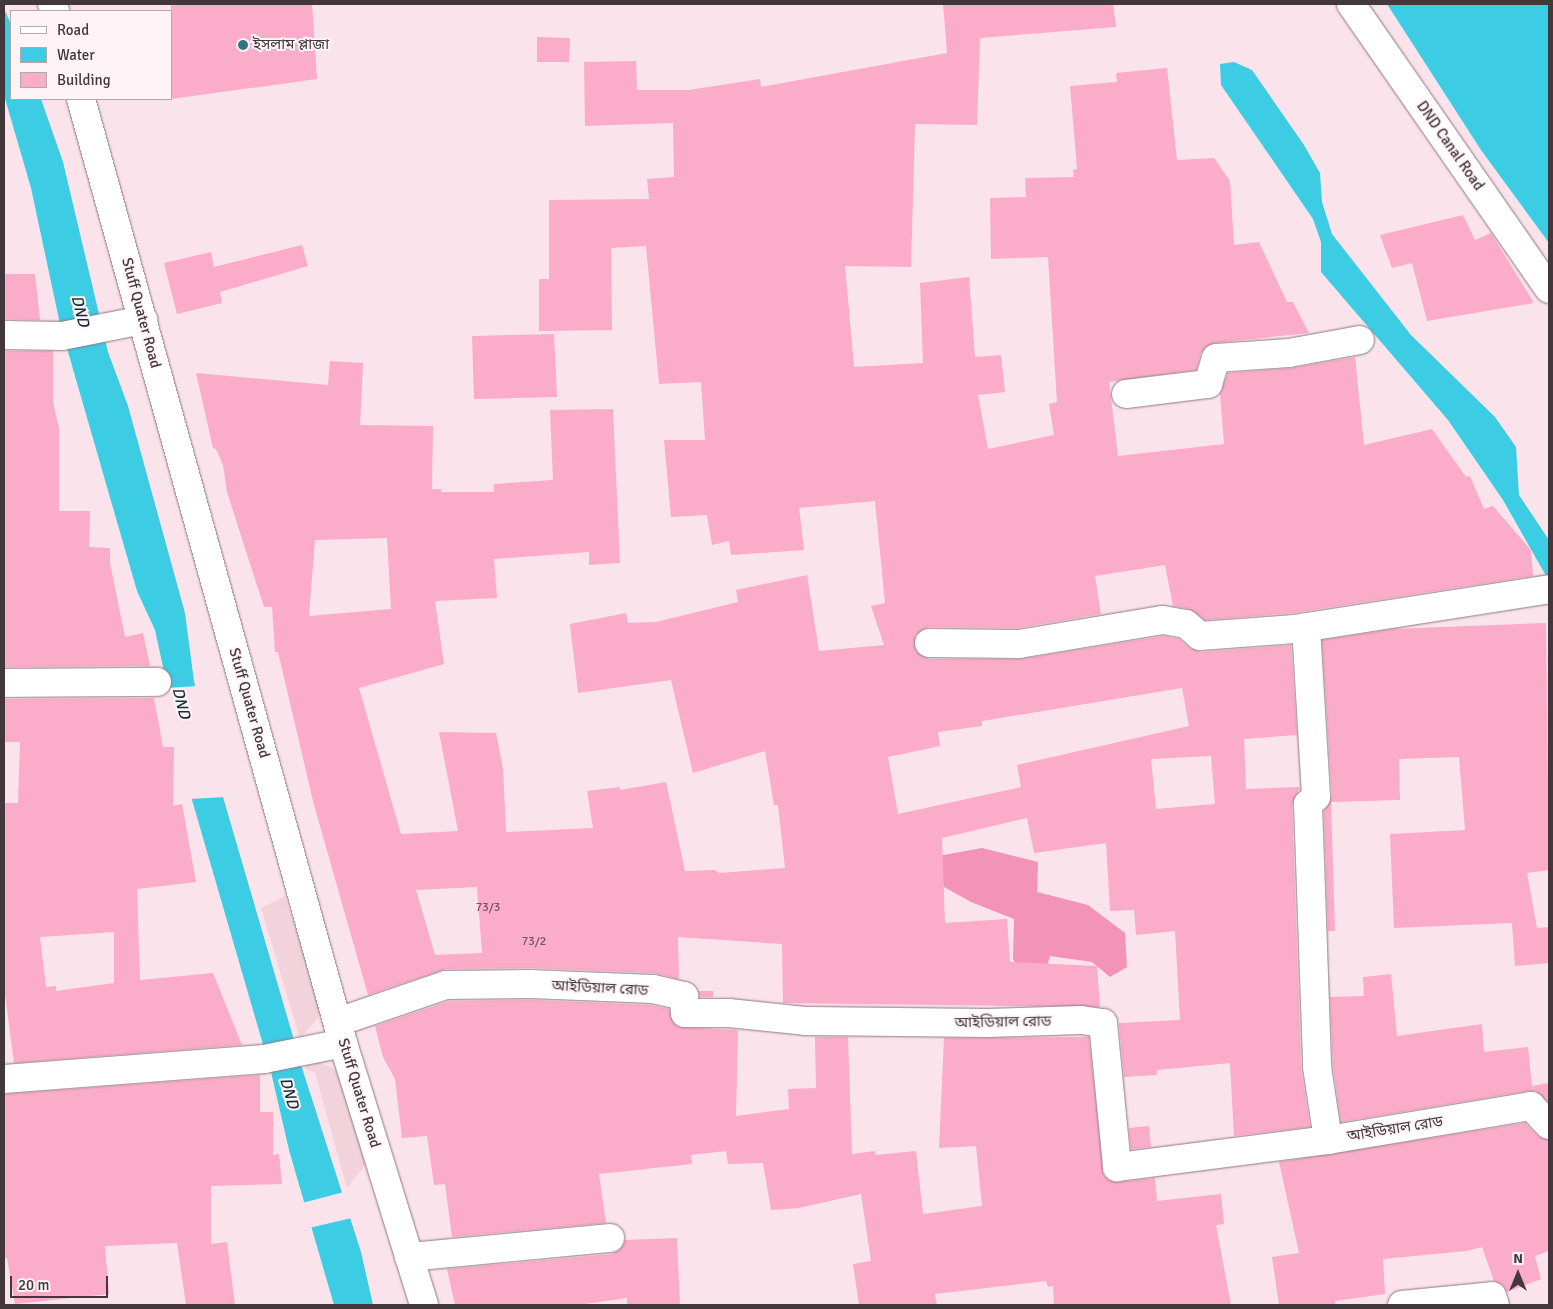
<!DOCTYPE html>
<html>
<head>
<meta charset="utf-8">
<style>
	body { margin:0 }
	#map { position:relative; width:1553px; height:1309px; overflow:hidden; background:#fbe3eb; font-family:Signika,"Noto Sans Bengali",sans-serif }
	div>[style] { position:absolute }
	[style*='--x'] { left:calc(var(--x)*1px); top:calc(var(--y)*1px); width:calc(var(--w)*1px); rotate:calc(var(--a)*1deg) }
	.built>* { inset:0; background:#f2d3dc }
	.forest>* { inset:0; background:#f293b7 }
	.water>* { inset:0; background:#3ccce3 }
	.pier>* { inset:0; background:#fbe3eb }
	.building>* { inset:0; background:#faacc8 }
	.roads { filter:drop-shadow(0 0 1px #8d777e) drop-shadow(0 0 1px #8d777e) }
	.minor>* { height:28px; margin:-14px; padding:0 14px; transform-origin:14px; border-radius:14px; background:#fff }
	.tertiary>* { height:28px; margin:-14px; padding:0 14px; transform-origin:14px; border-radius:14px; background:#fff }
	.dots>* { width:14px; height:14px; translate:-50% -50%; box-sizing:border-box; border:2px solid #fef4f8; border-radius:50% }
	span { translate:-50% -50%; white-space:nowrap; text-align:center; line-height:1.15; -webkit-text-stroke:4px #fef4f8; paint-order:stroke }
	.number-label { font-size:12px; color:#70555e }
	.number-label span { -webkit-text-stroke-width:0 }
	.poi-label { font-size:15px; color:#42383b }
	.left { translate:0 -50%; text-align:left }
	.street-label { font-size:15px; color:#42383b }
	.water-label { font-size:16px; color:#162e32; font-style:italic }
	.frame { position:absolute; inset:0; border:5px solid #42383b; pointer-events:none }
	.legend { position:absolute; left:10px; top:10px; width:162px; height:90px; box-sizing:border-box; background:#fef4f8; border:1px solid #b3a9ac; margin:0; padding:6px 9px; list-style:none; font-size:15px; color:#42383b }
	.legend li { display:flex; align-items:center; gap:10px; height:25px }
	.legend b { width:25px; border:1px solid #b3a9ac }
	.north { position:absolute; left:1493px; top:1249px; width:50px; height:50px; -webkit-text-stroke:4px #fef4f8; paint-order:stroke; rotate:0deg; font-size:14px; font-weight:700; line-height:20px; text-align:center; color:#42383b }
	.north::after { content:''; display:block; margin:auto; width:18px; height:22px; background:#42383b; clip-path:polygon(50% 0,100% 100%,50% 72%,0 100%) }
	.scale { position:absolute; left:10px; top:1276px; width:98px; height:22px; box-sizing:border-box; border:2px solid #42383b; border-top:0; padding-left:6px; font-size:15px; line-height:18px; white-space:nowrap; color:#42383b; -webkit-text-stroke:4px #fef4f8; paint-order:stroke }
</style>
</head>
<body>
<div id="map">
	<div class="built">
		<div style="clip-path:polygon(285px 896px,323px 1012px,300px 1039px,261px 908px)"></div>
		<div style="clip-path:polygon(315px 1060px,340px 1072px,369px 1160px,347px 1188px,315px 1073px,306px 1069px,306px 1063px)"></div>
	</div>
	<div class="forest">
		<div style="clip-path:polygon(982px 848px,1038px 862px,1037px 892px,1088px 905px,1125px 933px,1127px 967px,1110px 977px,1092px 962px,1050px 956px,1043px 980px,1024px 981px,1013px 959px,1014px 919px,971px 902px,926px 877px,938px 856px)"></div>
	</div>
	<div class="water">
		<div style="clip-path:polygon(1387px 4px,1549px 4px,1549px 243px,1481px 150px)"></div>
		<div style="clip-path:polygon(4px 9px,11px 24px,11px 99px,41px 99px,63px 162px,108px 352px,128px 406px,185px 613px,194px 681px,223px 797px,303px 1071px,361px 1252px,373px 1305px,334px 1305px,289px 1150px,271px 1072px,192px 800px,155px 630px,137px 591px,60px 324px,31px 188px,4px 95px)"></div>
		<div style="clip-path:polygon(1234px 62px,1252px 70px,1304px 145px,1320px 173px,1322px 202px,1332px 234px,1411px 335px,1495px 417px,1516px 447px,1519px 495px,1549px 540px,1549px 581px,1503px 500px,1448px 420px,1321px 272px,1321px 242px,1313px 219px,1221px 85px,1220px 64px)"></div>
	</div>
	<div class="pier">
		<div style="clip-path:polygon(198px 686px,226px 797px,190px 799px,166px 688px)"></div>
		<div style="clip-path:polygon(344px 1192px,352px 1218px,309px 1228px,302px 1203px)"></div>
	</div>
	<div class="building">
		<div style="clip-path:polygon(171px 4px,312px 4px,317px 79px,171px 99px)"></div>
		<div style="clip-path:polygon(evenodd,943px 4px,1113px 4px,1116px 27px,980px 38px,977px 125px,915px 124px,911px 267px,845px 266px,854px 367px,923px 363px,920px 283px,969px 277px,975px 357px,1001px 355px,1005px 392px,978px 395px,988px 449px,1054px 435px,1049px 404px,1057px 402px,1048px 257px,991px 259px,990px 198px,1026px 197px,1025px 178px,1074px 177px,1073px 170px,1077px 169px,1070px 86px,1117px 82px,1116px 73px,1167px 68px,1177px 160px,1214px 158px,1230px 181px,1234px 245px,1259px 242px,1287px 302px,1293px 302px,1309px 333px,1214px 343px,1201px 353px,1196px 370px,1109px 382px,1118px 456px,1224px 444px,1220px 393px,1228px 373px,1292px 368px,1355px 357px,1364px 445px,1432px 429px,1466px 477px,1470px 476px,1484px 509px,1493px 506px,1531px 550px,1533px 576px,1293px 613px,1205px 620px,1189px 609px,1173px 606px,1165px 565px,1095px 576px,1101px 614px,1018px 628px,929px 627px,915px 635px,916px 651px,929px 659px,1021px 659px,1163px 636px,1179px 639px,1190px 648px,1201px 652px,1291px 645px,1297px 735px,1244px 739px,1246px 789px,1300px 787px,1292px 805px,1301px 1068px,1310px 1127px,1234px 1136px,1230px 1063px,1157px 1070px,1157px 1075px,1124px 1077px,1119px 1023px,1180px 1020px,1175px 931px,1136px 935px,1134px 910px,1110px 911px,1106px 843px,1034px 853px,1027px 818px,942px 838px,945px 923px,1007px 919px,1010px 962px,1097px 966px,1100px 1007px,783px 1003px,782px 944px,678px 937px,679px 979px,654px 973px,532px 968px,446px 969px,368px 995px,314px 805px,278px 652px,275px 652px,272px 607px,264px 607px,227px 492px,223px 465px,216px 449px,213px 448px,196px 373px,328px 385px,330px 361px,363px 363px,360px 425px,433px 426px,432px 489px,441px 489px,441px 492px,494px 492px,494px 484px,553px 480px,550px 410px,613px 409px,620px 563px,589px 565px,589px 552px,494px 559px,497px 598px,435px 601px,444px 664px,359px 688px,401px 834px,458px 831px,439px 732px,496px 733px,503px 769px,506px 832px,593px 828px,587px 791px,620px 787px,620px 790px,666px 782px,685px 871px,715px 870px,719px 873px,785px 868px,778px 805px,774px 805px,765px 751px,693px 773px,671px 680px,578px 693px,570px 624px,626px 613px,628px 623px,656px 622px,738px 602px,736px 590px,807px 575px,819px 651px,884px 645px,871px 606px,885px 603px,875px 501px,799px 508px,804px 550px,731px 555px,729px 541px,712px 545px,707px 515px,671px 517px,664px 440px,705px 440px,701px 382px,659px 384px,646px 246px,611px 248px,612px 330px,539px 331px,539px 279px,549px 279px,549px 200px,649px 199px,647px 179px,674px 177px,673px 123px,585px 126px,584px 62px,636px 61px,637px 90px,689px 90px,760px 79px,761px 87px,947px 53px,943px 4px,387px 538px,391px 609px,309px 616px,315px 540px,387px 538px,943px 4px,1182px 688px,1189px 726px,1017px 765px,1021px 787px,898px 814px,888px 757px,940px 746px,938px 732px,982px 726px,982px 721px,1182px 688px,943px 4px,1211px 756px,1215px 804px,1156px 809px,1151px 759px,1211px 756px,943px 4px,477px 887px,482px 953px,435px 955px,416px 890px,477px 887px)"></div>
		<div style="clip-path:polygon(537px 37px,570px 38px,569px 62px,537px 62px)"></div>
		<div style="clip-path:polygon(1463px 215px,1475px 240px,1491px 233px,1534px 303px,1427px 321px,1412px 263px,1392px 268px,1380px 235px)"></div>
		<div style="clip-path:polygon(302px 245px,308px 266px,220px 292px,222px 303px,177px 314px,164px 263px,211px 252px,214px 267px)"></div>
		<div style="clip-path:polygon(4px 274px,35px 274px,40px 320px,4px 319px)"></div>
		<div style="clip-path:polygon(554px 334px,557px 397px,474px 399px,472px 336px)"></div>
		<div style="clip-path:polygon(4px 351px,53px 351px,53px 402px,59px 428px,59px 511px,90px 511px,89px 547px,110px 548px,110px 563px,125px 637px,143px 633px,150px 666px,4px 667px)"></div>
		<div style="clip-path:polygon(1546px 623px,1549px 870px,1527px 873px,1537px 928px,1549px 927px,1549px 963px,1515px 966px,1512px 923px,1394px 928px,1390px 834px,1465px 830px,1459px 757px,1399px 759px,1400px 800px,1331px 802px,1335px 931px,1328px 931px,1324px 811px,1332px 796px,1322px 640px,1393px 629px)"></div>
		<div style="clip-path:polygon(evenodd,154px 698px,163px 747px,174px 747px,173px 806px,182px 804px,196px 882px,137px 889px,140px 980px,213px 973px,242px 1045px,14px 1063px,4px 986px,4px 803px,18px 803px,20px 742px,4px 742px,4px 699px,154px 698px,114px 932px,114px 983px,56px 991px,56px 986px,46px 987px,40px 937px,114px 932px)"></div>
		<div style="clip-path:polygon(1391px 974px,1397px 1036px,1482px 1024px,1484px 1052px,1528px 1047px,1532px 1086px,1549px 1083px,1549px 1103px,1536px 1091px,1528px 1091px,1341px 1122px,1333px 1066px,1330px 997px,1364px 996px,1363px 977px)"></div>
		<div style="clip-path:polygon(698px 991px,713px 991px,713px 997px,700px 997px)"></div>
		<div style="clip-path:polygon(531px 1000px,651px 1005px,669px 1009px,672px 1021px,678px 1027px,738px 1030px,736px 1116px,789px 1109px,788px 1089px,816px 1088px,815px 1037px,848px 1037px,852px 1154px,875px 1151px,875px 1155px,916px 1151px,923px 1214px,982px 1206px,976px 1146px,939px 1148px,944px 1038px,1089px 1037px,1104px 1176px,1118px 1182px,1155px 1178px,1157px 1201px,1221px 1194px,1224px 1224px,1216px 1225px,1231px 1305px,1054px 1305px,1053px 1286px,1048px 1287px,1046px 1281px,935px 1294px,937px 1305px,859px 1305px,853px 1264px,871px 1261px,861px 1194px,799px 1208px,771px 1210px,763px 1163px,728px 1164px,726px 1151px,691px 1155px,692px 1164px,599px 1174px,606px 1223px,452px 1237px,445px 1184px,434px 1185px,427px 1136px,402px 1138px,395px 1079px,383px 1057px,375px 1026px,449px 1001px)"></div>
		<div style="clip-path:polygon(260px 1075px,260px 1112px,273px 1112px,273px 1155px,279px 1154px,282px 1184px,211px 1186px,211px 1244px,227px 1242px,235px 1305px,186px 1305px,177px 1243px,105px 1246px,109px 1294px,15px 1304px,7px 1258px,4px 1258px,4px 1094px)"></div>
		<div style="clip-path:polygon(1525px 1123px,1538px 1136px,1549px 1140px,1549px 1251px,1535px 1256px,1541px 1279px,1507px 1292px,1503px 1285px,1494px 1281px,1482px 1247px,1466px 1251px,1383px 1259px,1385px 1294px,1335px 1301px,1335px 1305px,1279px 1305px,1272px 1257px,1299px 1253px,1279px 1162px)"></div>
		<div style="clip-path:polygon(1149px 1126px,1151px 1147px,1131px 1149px,1129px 1128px)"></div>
		<div style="clip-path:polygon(677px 1238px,680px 1305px,627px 1305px,627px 1298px,578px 1305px,455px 1305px,447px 1269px,611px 1254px,619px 1250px,625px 1240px)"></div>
	</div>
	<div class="roads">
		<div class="minor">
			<div style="--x:1351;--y:4;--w:347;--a:55.2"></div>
			<div style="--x:4;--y:335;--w:58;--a:1"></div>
			<div style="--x:62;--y:336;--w:83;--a:-11.2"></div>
			<div style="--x:1126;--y:394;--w:83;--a:-7"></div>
			<div style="--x:1208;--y:384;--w:27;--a:-73"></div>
			<div style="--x:1216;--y:358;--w:73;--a:-3.9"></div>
			<div style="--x:1289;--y:353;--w:72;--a:-10.4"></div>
			<div style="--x:1306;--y:627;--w:170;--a:86.6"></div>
			<div style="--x:1316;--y:797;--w:11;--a:139"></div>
			<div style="--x:1308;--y:804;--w:263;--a:88"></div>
			<div style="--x:1317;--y:1067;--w:74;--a:81.4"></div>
			<div style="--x:929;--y:643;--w:90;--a:0.6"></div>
			<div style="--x:1019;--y:644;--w:146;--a:-9.5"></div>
			<div style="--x:1163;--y:620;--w:23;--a:10"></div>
			<div style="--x:1186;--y:624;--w:18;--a:41"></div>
			<div style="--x:1200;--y:636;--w:95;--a:-4.2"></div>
			<div style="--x:1295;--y:629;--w:257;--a:-8.9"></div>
			<div style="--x:4;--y:683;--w:153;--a:-0.4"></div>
			<div style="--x:338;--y:1022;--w:114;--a:-18.9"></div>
			<div style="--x:446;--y:985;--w:85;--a:-0.7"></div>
			<div style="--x:531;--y:984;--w:122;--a:2.3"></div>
			<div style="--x:653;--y:989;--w:32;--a:13"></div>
			<div style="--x:684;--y:996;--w:17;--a:87"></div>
			<div style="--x:685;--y:1013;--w:44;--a:0"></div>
			<div style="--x:729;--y:1013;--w:76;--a:6"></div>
			<div style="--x:805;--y:1021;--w:183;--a:0.6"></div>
			<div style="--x:988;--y:1023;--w:93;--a:-1.8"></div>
			<div style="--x:1081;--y:1020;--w:22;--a:8"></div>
			<div style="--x:1103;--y:1023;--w:145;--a:84.4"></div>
			<div style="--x:1117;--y:1167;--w:213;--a:-7.3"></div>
			<div style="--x:1328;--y:1140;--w:206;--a:-9.5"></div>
			<div style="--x:1531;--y:1106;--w:26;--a:47"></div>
			<div style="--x:4;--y:1079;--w:261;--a:-4.4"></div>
			<div style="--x:264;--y:1059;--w:81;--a:-11.4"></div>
			<div style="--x:409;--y:1257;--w:202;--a:-5.4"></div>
			<div style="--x:1402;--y:1305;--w:90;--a:-5.7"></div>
			<div style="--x:1492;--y:1296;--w:9;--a:72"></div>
		</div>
		<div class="tertiary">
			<div style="--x:52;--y:4;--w:8;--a:67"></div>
			<div style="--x:81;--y:99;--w:980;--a:74.49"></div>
			<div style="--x:343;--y:1043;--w:274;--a:72.8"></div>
		</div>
	</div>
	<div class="dots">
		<div style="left:243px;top:45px;background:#307682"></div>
	</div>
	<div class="number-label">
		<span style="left:488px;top:908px">73/3</span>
		<span style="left:534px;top:942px">73/2</span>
	</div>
	<div class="poi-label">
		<span class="left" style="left:253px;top:45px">ইসলাম প্লাজা</span>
	</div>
	<div class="street-label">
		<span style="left:1450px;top:146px;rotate:55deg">DND Canal Road</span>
		<span style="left:141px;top:313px;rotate:75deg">Stuff Quater Road</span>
		<span style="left:249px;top:703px;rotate:74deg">Stuff Quater Road</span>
		<span style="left:600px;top:988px;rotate:3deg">আইডিয়াল রোড</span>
		<span style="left:1003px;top:1022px;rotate:-1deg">আইডিয়াল রোড</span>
		<span style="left:359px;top:1093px;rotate:73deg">Stuff Quater Road</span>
		<span style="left:1395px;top:1129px;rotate:-9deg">আইডিয়াল রোড</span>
	</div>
	<div class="water-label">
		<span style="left:80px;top:311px;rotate:76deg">DND</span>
		<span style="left:181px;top:703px;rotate:76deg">DND</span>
		<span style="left:289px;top:1093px;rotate:74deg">DND</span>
	</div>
	<div class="frame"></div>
	<ul class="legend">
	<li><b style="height:6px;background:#fff"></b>Road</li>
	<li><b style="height:14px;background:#3ccce3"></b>Water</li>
	<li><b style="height:14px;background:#faacc8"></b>Building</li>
	</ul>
	<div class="north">N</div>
	<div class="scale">20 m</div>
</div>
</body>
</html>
